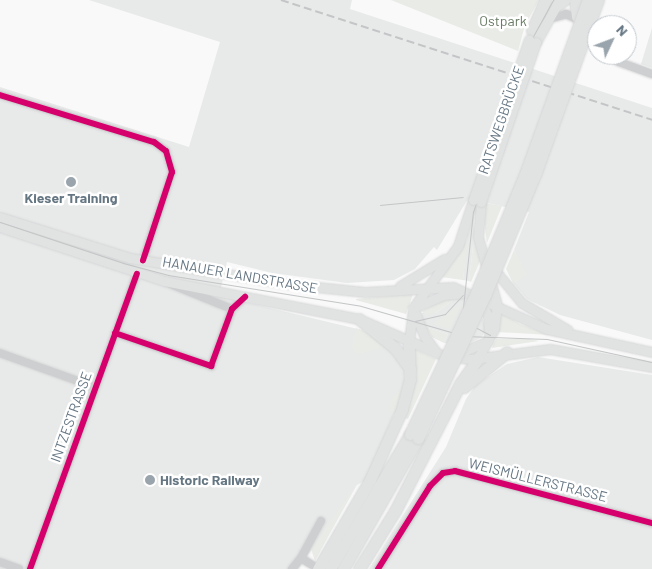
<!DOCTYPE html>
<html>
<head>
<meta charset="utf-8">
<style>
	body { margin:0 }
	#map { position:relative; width:652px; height:569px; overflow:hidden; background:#f9f9f9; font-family:Barlow,sans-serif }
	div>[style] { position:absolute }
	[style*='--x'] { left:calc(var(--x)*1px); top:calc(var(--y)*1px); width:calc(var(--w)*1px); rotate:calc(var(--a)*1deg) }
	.built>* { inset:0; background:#e8e9e9 }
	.green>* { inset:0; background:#e8ebe6 }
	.roads { filter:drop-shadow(0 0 1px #d5d6d7) drop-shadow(0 0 1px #d5d6d7) }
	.minor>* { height:8px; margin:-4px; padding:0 4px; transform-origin:4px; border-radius:4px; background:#cecfd0 }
	.major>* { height:9px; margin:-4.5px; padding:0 4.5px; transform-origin:4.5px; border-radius:4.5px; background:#e1e2e2 }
	.highway>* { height:11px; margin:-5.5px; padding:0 5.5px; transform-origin:5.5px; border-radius:5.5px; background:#e1e2e2 }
	.tram>* { height:1px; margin:-0.5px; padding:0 0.5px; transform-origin:0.5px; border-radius:0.5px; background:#c3c5c6 }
	.rail>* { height:2px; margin-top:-1px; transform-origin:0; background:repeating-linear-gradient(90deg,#c3c5c6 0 8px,transparent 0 12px) }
	.bridges { filter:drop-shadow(0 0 1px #d5d6d7) drop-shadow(0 0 1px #d5d6d7) }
	.major-bridge>* { height:9px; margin:-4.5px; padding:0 4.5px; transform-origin:4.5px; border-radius:4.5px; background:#e1e2e2 }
	.highway-bridge>* { height:11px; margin:-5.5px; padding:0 5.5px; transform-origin:5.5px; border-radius:5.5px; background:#e1e2e2 }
	.cycleway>* { height:6px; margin:-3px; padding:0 3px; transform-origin:3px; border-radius:3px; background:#d6006c }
	.dots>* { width:14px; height:14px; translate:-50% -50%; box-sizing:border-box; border:2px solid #fff; border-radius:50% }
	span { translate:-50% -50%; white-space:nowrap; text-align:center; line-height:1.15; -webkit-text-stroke:5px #fff; paint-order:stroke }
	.park-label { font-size:14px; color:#687a64 }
	.street-label { font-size:14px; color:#657683 }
	.poi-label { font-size:14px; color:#657683; font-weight:700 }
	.left { translate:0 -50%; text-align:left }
	.north { position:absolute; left:587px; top:15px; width:50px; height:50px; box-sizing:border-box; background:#fff; border:1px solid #c1c8cd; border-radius:50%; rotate:47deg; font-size:14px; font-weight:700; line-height:20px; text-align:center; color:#657683 }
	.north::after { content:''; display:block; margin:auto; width:18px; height:22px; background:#99a4ac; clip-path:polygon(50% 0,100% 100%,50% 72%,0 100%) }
</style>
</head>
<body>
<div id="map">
	<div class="built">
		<div style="clip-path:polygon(89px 0,352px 0,350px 9px,652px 108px,652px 340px,560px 315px,527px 299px,513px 283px,526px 275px,514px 250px,529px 212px,468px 199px,437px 250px,434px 247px,415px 269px,394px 280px,347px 283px,272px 273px,227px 262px,219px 296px,362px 330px,387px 346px,404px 369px,405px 387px,366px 480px,357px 485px,298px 569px,0 569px,0 87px,189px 147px,220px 42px)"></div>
		<div style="clip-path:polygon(652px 28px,652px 68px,641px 64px)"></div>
		<div style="clip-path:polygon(474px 215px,474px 237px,469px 281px,463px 280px,467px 237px)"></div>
		<div style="clip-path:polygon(462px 297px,478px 307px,486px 328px,482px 337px,466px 345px,444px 343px,448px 334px,425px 327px,421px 313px,436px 313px,456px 298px)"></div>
		<div style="clip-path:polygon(538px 357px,652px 375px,652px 569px,369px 569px,446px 447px,466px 399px,476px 385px,507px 364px)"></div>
	</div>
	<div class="green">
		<div style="clip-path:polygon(391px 0,539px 0,525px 25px,518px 51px)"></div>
		<div style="clip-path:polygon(485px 203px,502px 206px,487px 243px,483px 214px)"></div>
		<div style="clip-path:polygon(468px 237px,463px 280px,441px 277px,457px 256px)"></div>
		<div style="clip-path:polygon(474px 237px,481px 259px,471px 282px,469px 281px)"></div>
		<div style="clip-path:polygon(514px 250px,527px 275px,513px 283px,506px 269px)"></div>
		<div style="clip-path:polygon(413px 294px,406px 314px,356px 300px,356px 299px)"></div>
		<div style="clip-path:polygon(456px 298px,436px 313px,425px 315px,422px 311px,445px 299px)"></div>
		<div style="clip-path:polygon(457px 306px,460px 307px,450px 329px,433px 324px)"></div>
		<div style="clip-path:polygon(501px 313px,520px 324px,550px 335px,498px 332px)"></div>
		<div style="clip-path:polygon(425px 327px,448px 334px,444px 343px,432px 337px)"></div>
		<div style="clip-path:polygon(356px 328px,368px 333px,393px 351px,381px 348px,360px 354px,354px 352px,352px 345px)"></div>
		<div style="clip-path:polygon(496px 339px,530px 339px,539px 341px,492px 348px)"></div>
		<div style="clip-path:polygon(414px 349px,436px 359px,408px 419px,403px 418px,414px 386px)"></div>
		<div style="clip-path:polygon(405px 384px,396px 414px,390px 411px,389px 402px)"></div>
		<div style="clip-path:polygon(357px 485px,329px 535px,315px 561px,311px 549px)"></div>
	</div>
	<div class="roads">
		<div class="minor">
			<div style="--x:549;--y:19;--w:18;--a:-16"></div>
			<div style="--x:566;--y:14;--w:14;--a:25"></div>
			<div style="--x:586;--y:30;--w:18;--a:52"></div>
			<div style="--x:608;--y:55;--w:13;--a:32"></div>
			<div style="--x:619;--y:62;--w:35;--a:20"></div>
			<div style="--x:0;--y:95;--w:161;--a:17"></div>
			<div style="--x:154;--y:142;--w:15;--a:37"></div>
			<div style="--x:166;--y:151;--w:22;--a:74"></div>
			<div style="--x:172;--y:172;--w:93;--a:108.2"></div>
			<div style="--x:168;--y:283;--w:69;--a:22.1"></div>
			<div style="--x:115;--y:333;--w:102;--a:19"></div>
			<div style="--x:211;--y:366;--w:61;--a:-69.8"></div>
			<div style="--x:232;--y:309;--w:18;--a:-43"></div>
			<div style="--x:0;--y:353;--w:101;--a:19.7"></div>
			<div style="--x:301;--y:558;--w:42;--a:-61.6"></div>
			<div style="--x:0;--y:562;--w:20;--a:20"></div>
			<div style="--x:30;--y:569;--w:314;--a:-70.1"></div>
			<div style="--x:292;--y:569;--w:14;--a:-51"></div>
			<div style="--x:301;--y:558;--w:13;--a:32"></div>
			<div style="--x:378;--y:569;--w:98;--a:-57.9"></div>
			<div style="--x:430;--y:486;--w:18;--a:-45"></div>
			<div style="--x:443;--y:473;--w:12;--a:-9"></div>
			<div style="--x:455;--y:471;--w:204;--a:14.8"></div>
		</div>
		<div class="major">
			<div style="--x:536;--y:42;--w:47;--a:-60.7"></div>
			<div style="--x:0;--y:217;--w:136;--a:17.5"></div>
			<div style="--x:130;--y:258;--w:160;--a:9.3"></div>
			<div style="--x:288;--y:284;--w:77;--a:5.9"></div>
			<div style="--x:365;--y:292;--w:88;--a:-3.3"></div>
			<div style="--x:453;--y:287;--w:103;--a:24.1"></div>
			<div style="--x:547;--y:329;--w:107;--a:12.4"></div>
			<div style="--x:0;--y:227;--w:173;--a:18.2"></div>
			<div style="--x:164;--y:281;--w:199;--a:11"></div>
			<div style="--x:359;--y:319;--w:93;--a:23.5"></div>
			<div style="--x:444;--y:356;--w:28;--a:6"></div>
			<div style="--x:472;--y:359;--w:79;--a:-7.3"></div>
			<div style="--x:550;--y:349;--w:104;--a:10"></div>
			<div style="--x:493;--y:268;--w:45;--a:50.4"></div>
			<div style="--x:522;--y:303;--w:53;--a:30.4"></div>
			<div style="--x:400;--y:286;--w:52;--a:-31.5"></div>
			<div style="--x:479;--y:299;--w:19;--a:62"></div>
			<div style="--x:488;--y:316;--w:18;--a:87"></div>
			<div style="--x:413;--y:308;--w:33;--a:-23"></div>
			<div style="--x:443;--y:295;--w:21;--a:-5"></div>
			<div style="--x:413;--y:308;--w:31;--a:68"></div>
			<div style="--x:425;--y:337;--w:19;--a:54"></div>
			<div style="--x:409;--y:342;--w:34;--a:-83"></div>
			<div style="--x:413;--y:308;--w:77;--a:-54"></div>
			<div style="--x:458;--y:246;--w:48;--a:-71.9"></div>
			<div style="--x:454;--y:355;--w:37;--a:-22"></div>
			<div style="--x:478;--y:358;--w:33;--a:-61"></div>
			<div style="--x:494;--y:329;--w:24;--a:-83"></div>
			<div style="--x:497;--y:305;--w:71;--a:-105.6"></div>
			<div style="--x:478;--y:237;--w:35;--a:-85"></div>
		</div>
		<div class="highway">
			<div style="--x:575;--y:0;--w:17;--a:83"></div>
			<div style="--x:557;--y:5;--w:9;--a:-36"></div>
			<div style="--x:532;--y:31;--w:34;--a:-67"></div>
			<div style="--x:359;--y:319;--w:46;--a:38.9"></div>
			<div style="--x:395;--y:348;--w:26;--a:54"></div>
			<div style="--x:464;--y:387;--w:55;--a:-39.1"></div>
			<div style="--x:318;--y:569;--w:103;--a:-59.7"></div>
			<div style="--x:370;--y:480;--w:78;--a:-65.7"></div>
			<div style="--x:402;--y:409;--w:30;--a:-75"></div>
			<div style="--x:410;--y:380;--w:38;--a:-92"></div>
			<div style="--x:330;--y:569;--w:157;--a:-59.3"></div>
			<div style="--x:343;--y:569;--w:151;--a:-60.2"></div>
			<div style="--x:359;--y:569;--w:68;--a:-58.2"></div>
			<div style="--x:395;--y:511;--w:143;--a:-62.9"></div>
			<div style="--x:460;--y:384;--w:32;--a:-55"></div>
		</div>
	</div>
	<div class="tram">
		<div style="--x:380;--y:205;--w:83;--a:-5.5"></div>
		<div style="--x:0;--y:222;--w:130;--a:18.4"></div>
		<div style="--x:123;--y:263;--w:47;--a:14.9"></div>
		<div style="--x:168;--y:275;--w:195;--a:9.1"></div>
		<div style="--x:361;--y:306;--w:107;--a:16.2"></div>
		<div style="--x:464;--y:336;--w:83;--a:2.1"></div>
		<div style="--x:547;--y:339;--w:107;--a:12.4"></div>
		<div style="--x:415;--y:321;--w:31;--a:-13"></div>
		<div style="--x:445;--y:314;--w:26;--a:-47"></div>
		<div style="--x:490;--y:335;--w:19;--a:-152"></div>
		<div style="--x:473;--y:326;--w:21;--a:-119"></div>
		<div style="--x:463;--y:308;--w:97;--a:-84.1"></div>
		<div style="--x:473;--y:212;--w:182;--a:-71.4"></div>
		<div style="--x:531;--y:40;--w:46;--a:-61.2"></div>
	</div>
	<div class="rail">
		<div style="--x:281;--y:0;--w:390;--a:17.9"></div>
	</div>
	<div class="bridges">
		<div class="major-bridge">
			<div style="--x:473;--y:200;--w:170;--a:-70.8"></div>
			<div style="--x:481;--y:202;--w:169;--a:-71"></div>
		</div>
		<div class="highway-bridge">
			<div style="--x:410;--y:434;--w:156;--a:-64.9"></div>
			<div style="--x:476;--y:293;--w:134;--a:-67.6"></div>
			<div style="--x:527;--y:169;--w:180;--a:-70.2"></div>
			<div style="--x:418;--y:438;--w:158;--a:-64.9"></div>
			<div style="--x:485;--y:295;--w:133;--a:-67.5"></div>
			<div style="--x:536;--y:172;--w:183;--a:-70.2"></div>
		</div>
	</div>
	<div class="cycleway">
		<div style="--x:0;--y:95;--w:161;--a:17"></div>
		<div style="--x:154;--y:142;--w:15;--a:37"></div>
		<div style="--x:166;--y:151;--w:22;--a:74"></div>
		<div style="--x:172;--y:172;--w:93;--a:108.2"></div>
		<div style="--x:115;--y:333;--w:102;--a:19"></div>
		<div style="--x:211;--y:366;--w:61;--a:-69.8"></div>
		<div style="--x:232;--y:309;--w:18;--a:-43"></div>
		<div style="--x:30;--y:569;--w:314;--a:-70.1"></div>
		<div style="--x:378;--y:569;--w:98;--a:-57.9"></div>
		<div style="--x:430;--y:486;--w:18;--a:-45"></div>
		<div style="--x:443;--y:473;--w:12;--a:-9"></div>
		<div style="--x:455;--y:471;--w:204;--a:14.8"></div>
	</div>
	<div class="dots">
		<div style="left:71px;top:182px;background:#99a4ac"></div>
		<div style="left:150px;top:480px;background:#99a4ac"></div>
	</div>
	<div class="park-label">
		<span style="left:503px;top:21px">Ostpark</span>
	</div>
	<div class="street-label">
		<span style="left:501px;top:120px;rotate:-71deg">RATSWEGBRÜCKE</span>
		<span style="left:240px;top:275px;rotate:10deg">HANAUER LANDSTRASSE</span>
		<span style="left:71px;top:417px;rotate:-70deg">INTZESTRASSE</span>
		<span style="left:538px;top:480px;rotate:14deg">WEISMÜLLERSTRASSE</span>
	</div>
	<div class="poi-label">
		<span style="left:71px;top:198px">Kieser Training</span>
		<span class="left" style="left:160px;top:480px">Historic Railway</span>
	</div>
	<div class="north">N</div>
</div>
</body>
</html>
